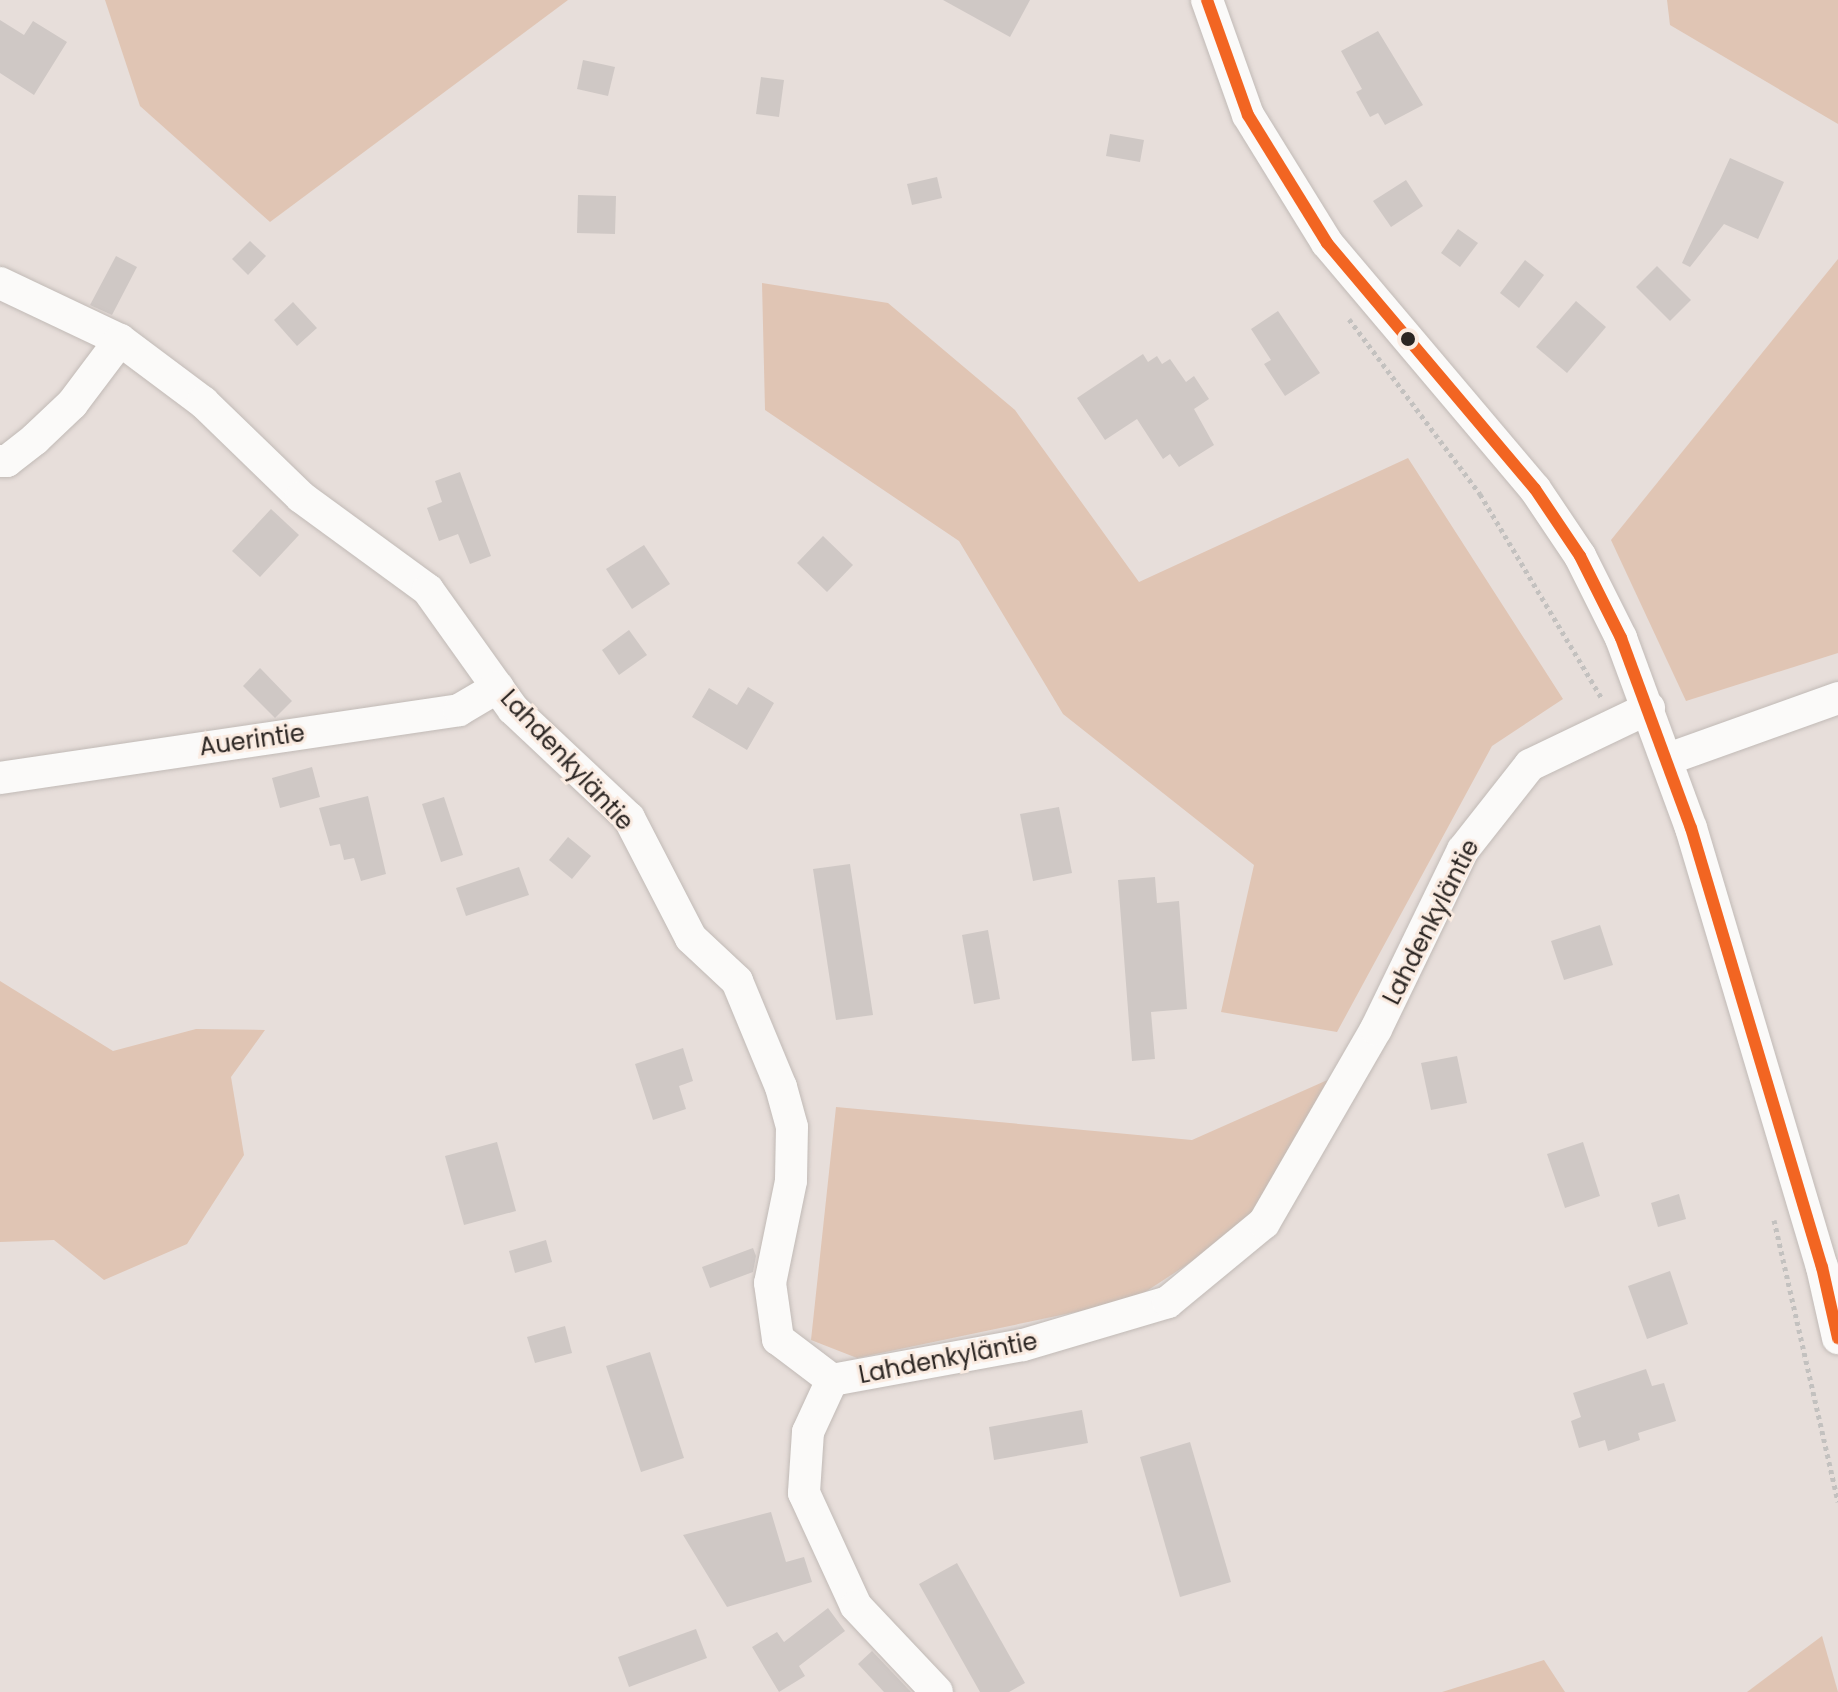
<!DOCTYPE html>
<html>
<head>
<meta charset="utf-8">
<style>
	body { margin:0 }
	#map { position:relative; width:1838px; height:1692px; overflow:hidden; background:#e7deda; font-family:Poppins,sans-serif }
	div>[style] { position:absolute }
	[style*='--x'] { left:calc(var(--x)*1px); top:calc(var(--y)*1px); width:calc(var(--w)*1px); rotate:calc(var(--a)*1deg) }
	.green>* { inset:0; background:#e0c5b4 }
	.building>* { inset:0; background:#cfc8c5 }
	.path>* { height:5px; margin-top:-2.5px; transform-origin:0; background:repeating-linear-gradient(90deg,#c3c1bf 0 4px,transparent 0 8px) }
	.roads { filter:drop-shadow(0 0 2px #c1bab6) drop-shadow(0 0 2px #c1bab6) }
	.minor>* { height:32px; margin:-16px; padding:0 16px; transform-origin:16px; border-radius:16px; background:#fbfaf9 }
	.bus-1>* { height:12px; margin:-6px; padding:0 6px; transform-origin:6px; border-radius:6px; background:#f26522 }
	.dots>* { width:22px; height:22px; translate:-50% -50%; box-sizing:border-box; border:4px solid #faebe1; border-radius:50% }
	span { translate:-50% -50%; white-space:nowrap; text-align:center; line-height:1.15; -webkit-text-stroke:6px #faebe1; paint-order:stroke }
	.street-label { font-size:24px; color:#2c2623 }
</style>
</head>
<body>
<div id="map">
	<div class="green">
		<div style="clip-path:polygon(105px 0,568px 0,270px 222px,140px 106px)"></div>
		<div style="clip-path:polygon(1667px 0,1838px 0,1838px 124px,1670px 25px)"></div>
		<div style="clip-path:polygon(1838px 259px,1838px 653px,1686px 701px,1611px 540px)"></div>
		<div style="clip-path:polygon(762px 283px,888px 303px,1015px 410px,1139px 582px,1408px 458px,1563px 699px,1492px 746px,1337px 1032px,1221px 1012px,1254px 865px,1063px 714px,959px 541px,765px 410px)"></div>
		<div style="clip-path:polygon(0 981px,113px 1051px,196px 1029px,265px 1030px,231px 1077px,244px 1155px,187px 1244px,104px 1280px,54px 1240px,0 1242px)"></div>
		<div style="clip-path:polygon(1332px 1078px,1249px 1224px,1133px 1300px,857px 1358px,811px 1340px,836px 1107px,1192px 1140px)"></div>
		<div style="clip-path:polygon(1822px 1636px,1838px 1692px,1747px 1692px)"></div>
		<div style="clip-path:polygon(1544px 1660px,1565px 1692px,1441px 1692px,1442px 1692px)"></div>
	</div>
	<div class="building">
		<div style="clip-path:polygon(943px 0,1030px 0,1010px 37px)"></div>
		<div style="clip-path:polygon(0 20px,24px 35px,33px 21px,67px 42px,34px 95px,0 73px)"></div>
		<div style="clip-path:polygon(1378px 31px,1423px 105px,1385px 125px,1378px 113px,1370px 117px,1356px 92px,1362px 89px,1341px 51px)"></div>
		<div style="clip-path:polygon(583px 60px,615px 67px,608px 96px,577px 89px)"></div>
		<div style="clip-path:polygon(761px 77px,784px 80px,779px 117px,756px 114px)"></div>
		<div style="clip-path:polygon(1110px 134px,1144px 140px,1140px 162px,1106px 156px)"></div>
		<div style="clip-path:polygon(1730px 158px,1784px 182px,1758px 239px,1724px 224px,1690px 267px,1682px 263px)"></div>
		<div style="clip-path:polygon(937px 177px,942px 198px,912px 205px,907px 184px)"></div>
		<div style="clip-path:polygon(1406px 180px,1423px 206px,1391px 227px,1373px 201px)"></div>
		<div style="clip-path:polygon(578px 195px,616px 196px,615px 234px,577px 233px)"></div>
		<div style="clip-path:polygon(1458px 229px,1478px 243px,1460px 267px,1441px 253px)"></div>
		<div style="clip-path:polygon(250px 241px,266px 256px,248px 275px,232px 259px)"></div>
		<div style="clip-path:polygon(116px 256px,137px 267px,112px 315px,90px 305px)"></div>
		<div style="clip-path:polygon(1525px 260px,1544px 275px,1519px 308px,1500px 293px)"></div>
		<div style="clip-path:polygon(1657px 266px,1691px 300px,1670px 321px,1636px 287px)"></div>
		<div style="clip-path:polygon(1576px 301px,1606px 327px,1567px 373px,1536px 347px)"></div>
		<div style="clip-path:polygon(293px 302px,317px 328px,297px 346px,274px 320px)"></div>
		<div style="clip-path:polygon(1278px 311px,1320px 373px,1285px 396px,1264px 364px,1271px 360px,1251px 329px)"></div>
		<div style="clip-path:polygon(1143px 354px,1148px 362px,1157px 356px,1162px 364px,1170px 359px,1186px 382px,1194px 376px,1209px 399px,1194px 409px,1214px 445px,1179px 467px,1170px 454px,1163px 459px,1137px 419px,1105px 440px,1077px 398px)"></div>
		<div style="clip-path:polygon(460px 472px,491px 556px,470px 564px,458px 534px,439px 541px,427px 508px,442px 502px,435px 481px)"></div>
		<div style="clip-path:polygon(271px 509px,299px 535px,260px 577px,232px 551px)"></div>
		<div style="clip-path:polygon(823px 536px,853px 565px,827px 592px,797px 563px)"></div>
		<div style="clip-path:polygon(644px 545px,670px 584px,632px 609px,606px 569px)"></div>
		<div style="clip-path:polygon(629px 630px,647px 655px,619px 675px,602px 650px)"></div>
		<div style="clip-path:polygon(260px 668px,292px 701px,275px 718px,243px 686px)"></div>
		<div style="clip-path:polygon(748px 687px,774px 703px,747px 750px,692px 717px,709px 688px,737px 705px)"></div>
		<div style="clip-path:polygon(312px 767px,320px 797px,280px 808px,272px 778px)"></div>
		<div style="clip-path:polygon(368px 796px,386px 874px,361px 881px,354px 858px,344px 860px,340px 844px,330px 846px,319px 808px)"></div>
		<div style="clip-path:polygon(444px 797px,463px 855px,441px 862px,422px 804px)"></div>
		<div style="clip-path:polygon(1059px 807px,1072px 873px,1033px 881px,1020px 814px)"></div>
		<div style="clip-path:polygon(568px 837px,591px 856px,572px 879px,549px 860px)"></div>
		<div style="clip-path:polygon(850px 864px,873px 1015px,836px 1020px,813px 869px)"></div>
		<div style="clip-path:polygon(519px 867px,529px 895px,466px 916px,456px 888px)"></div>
		<div style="clip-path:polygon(1155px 877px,1157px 903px,1179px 901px,1187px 1009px,1151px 1012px,1155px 1059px,1132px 1061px,1118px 880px)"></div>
		<div style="clip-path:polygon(1600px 925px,1613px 965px,1564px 980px,1551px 941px)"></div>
		<div style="clip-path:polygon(988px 930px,1000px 999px,974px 1004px,962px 935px)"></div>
		<div style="clip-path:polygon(683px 1048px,693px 1081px,679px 1086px,686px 1109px,653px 1120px,635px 1064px)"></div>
		<div style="clip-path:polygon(1457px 1056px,1467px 1103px,1431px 1110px,1421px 1063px)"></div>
		<div style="clip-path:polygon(497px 1142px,516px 1211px,464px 1225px,445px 1156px)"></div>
		<div style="clip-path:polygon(1583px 1142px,1600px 1196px,1565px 1208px,1547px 1154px)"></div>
		<div style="clip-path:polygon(1679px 1194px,1686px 1219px,1658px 1227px,1651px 1203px)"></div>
		<div style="clip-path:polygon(546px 1240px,552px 1262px,515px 1273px,509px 1251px)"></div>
		<div style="clip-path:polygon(753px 1248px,756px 1256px,753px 1272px,710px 1288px,702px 1267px)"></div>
		<div style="clip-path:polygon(1670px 1271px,1688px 1324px,1647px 1339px,1628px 1286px)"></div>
		<div style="clip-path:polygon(565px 1326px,572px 1353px,535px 1363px,527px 1337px)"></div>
		<div style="clip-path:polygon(650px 1352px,684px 1458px,641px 1472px,606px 1366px)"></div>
		<div style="clip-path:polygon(1646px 1369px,1652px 1386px,1664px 1383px,1676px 1421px,1638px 1433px,1640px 1440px,1608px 1451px,1605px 1440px,1579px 1448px,1571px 1421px,1581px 1417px,1573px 1393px)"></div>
		<div style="clip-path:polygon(1082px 1410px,1088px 1443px,994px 1460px,989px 1427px)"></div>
		<div style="clip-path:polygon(1190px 1442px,1231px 1582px,1180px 1597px,1140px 1457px)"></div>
		<div style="clip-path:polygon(771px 1512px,786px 1562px,804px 1557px,812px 1582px,727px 1607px,683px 1535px)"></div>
		<div style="clip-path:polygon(957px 1563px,1025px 1683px,1009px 1692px,980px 1692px,919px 1584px)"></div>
		<div style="clip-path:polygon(828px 1608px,845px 1631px,799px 1666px,805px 1676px,779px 1692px,752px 1647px,777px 1632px,784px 1642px)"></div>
		<div style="clip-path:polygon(696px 1629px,707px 1658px,629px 1687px,618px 1657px)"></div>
		<div style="clip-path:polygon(872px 1651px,911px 1692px,884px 1692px,858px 1664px)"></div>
	</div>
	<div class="path">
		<div style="--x:1349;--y:319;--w:219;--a:53.2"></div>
		<div style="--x:1480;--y:494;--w:239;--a:59.2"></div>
		<div style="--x:1774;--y:1220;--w:289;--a:77.2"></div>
	</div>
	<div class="roads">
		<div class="minor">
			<div style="--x:1207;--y:0;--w:122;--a:70.4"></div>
			<div style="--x:1248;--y:115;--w:150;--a:58.3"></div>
			<div style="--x:1327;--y:243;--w:322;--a:49.8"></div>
			<div style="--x:1535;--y:489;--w:81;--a:56.1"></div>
			<div style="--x:1580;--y:556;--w:92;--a:63.4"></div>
			<div style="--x:1621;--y:638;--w:202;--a:69.8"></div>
			<div style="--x:1691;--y:828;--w:458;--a:73.4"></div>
			<div style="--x:1822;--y:1267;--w:73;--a:77.3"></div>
			<div style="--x:0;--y:283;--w:133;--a:25.4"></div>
			<div style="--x:120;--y:340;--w:104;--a:36.8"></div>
			<div style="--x:203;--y:402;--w:136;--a:44.1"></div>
			<div style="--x:301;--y:497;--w:157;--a:36.2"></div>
			<div style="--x:428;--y:590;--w:146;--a:54.5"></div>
			<div style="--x:513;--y:709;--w:159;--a:43.2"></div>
			<div style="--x:629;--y:818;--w:135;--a:62.7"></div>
			<div style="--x:691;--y:938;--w:63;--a:43.1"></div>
			<div style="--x:737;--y:981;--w:115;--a:67.5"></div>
			<div style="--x:781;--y:1087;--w:41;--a:74.6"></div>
			<div style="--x:792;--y:1127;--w:54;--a:91.1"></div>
			<div style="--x:791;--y:1181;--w:104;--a:101.6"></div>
			<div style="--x:770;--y:1283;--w:57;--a:81.9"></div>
			<div style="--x:778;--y:1339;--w:68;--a:37.2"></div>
			<div style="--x:832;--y:1380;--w:194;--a:-10.4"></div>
			<div style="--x:1023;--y:1345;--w:151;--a:-16.5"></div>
			<div style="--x:1168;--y:1302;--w:124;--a:-39.5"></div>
			<div style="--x:1264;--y:1223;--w:224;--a:-60"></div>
			<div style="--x:1376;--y:1029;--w:199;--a:-64.1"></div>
			<div style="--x:1463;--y:850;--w:108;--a:-51.8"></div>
			<div style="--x:1530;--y:765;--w:132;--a:-25.6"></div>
			<div style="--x:0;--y:461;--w:7;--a:0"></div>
			<div style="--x:7;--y:461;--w:36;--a:-38"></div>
			<div style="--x:35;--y:439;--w:51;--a:-43.4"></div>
			<div style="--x:72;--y:404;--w:80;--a:-53.1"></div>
			<div style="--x:1668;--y:759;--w:181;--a:-19.7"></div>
			<div style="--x:0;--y:778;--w:464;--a:-8.4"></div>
			<div style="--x:459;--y:710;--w:45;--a:-30.5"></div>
			<div style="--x:832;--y:1380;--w:57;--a:114.8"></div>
			<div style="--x:808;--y:1432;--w:61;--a:93.8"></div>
			<div style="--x:804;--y:1493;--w:124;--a:65.3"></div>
			<div style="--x:856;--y:1606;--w:118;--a:46.7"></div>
		</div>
	</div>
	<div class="bus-1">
		<div style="--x:1207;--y:0;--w:122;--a:70.4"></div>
		<div style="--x:1248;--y:115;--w:150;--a:58.3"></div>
		<div style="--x:1327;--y:243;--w:322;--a:49.8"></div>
		<div style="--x:1535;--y:489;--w:81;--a:56.1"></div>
		<div style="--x:1580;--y:556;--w:92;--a:63.4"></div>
		<div style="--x:1621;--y:638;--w:202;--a:69.8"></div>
		<div style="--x:1691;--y:828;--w:458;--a:73.4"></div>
		<div style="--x:1822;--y:1267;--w:73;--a:77.3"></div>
	</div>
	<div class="dots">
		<div style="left:1408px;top:339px;background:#2c2623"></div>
	</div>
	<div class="street-label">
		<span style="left:252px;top:740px;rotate:-8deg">Auerintie</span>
		<span style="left:567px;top:760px;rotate:47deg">Lahdenkyläntie</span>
		<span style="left:1431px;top:922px;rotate:-63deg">Lahdenkyläntie</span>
		<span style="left:948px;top:1358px;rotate:-11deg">Lahdenkyläntie</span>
	</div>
</div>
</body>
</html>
